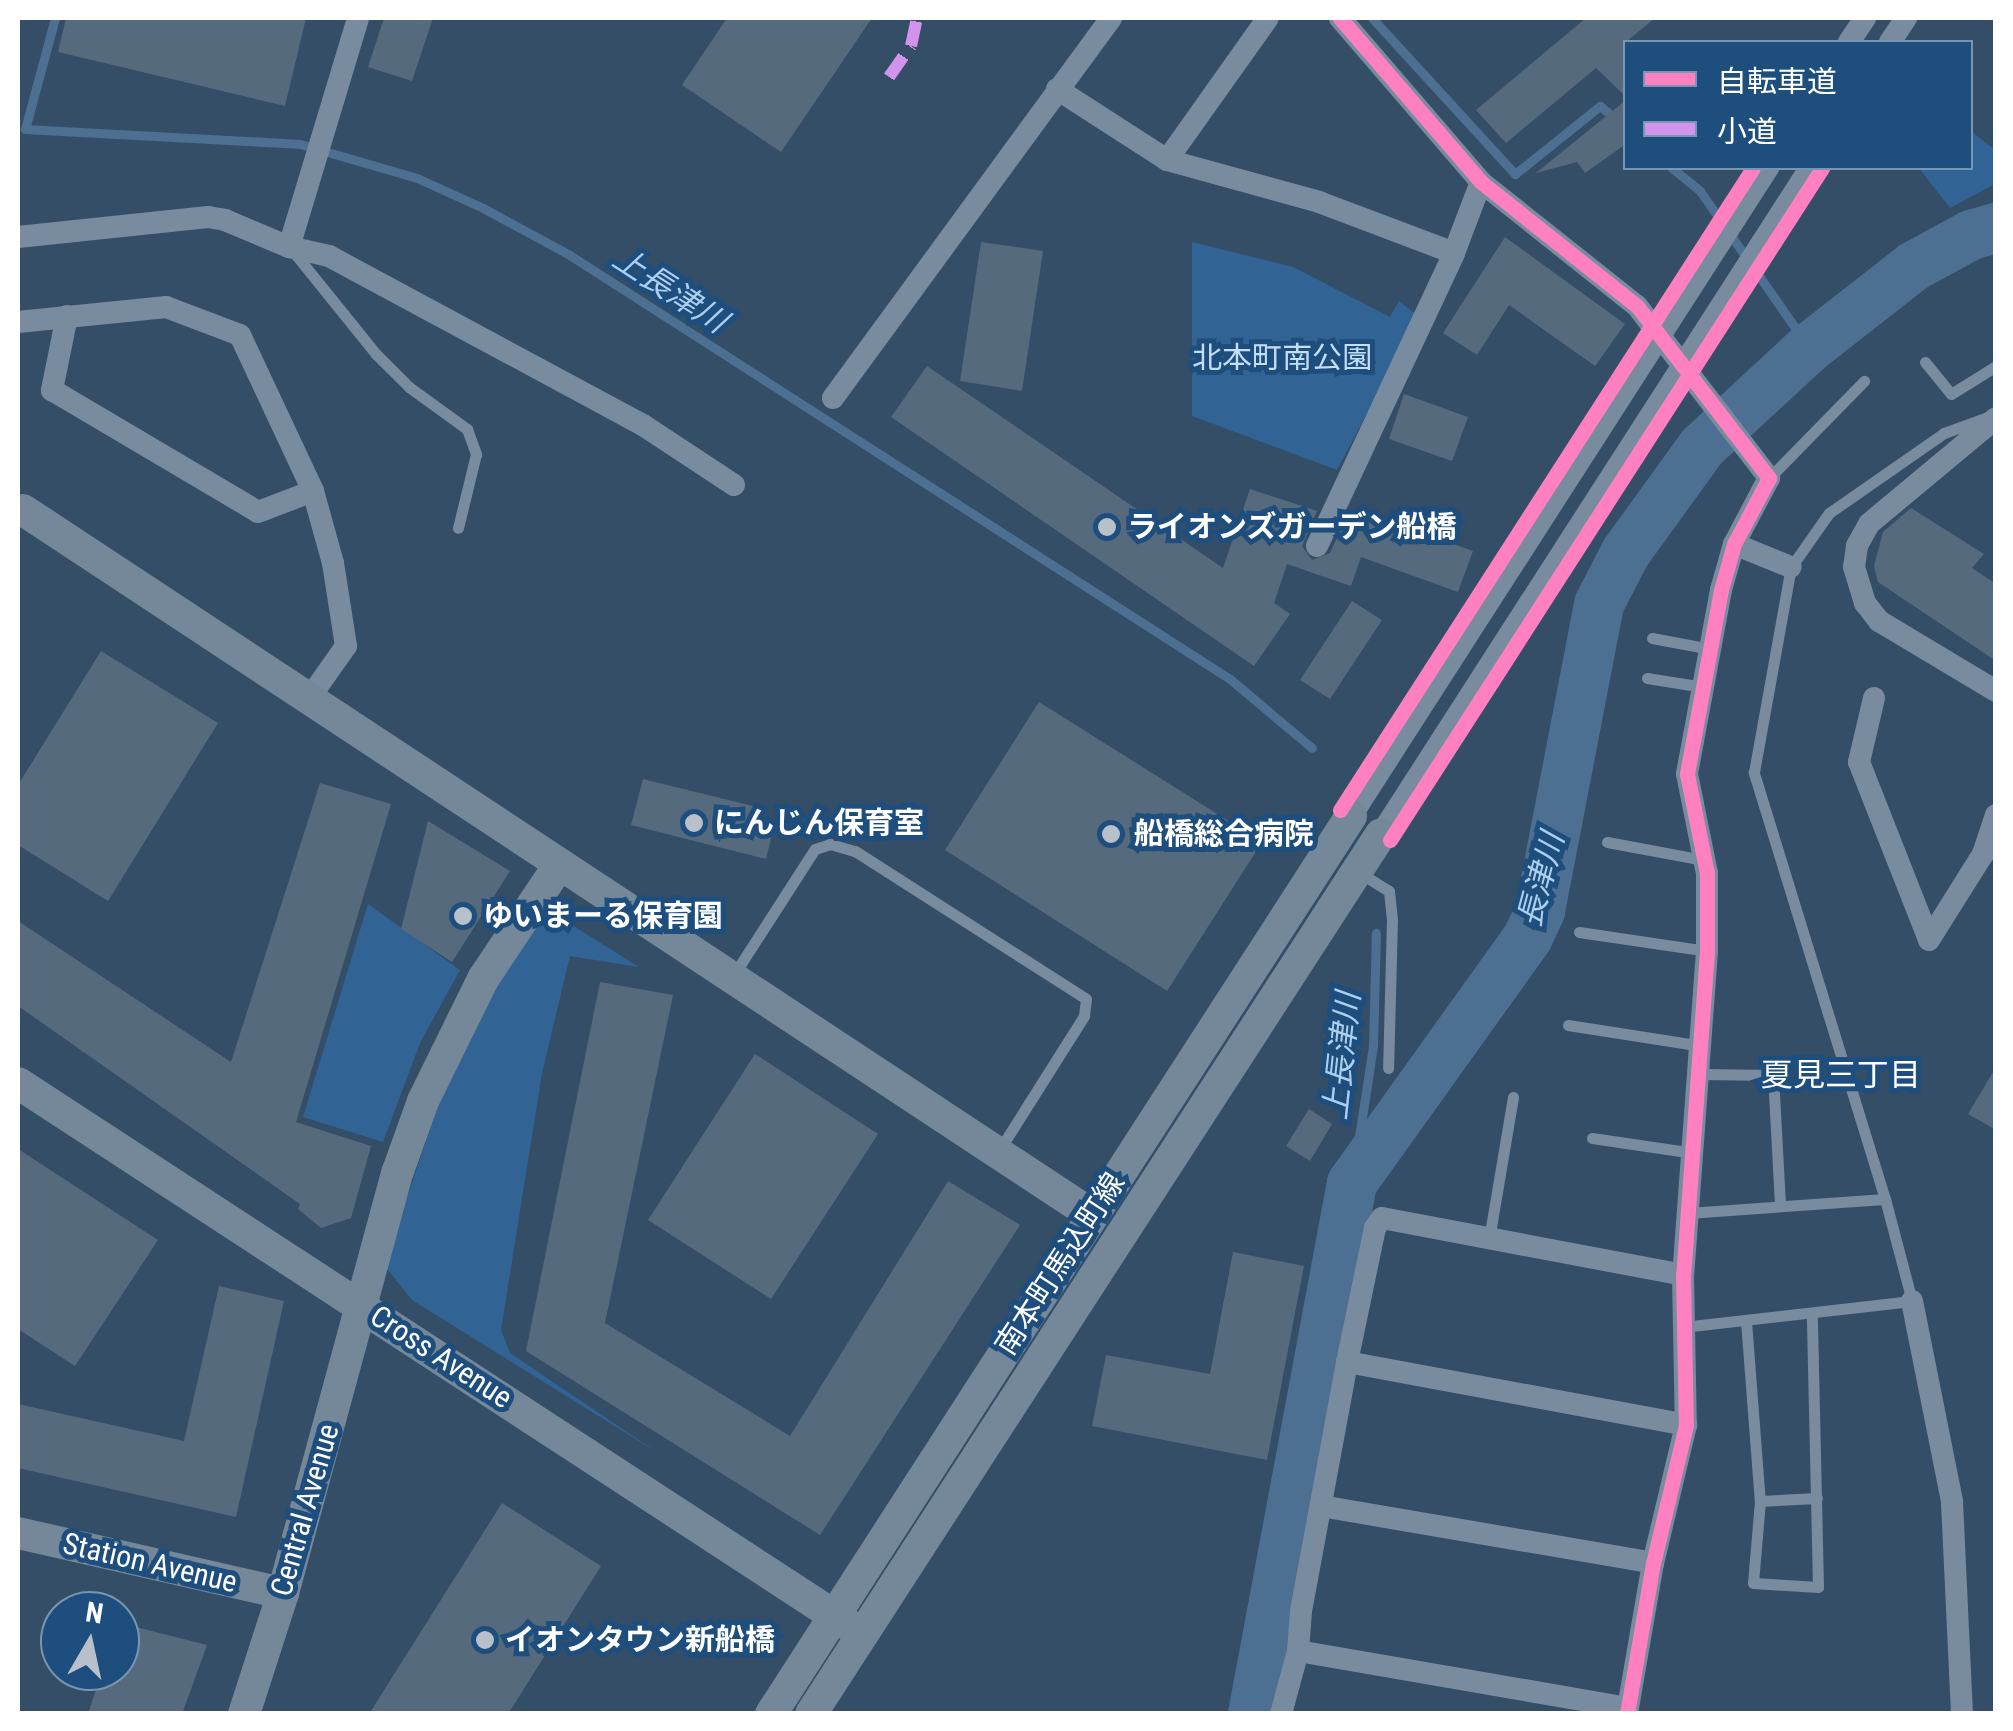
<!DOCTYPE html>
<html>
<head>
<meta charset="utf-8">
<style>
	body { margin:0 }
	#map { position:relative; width:2013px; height:1731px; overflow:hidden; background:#344e67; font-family:"Roboto Condensed","Noto Sans JP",sans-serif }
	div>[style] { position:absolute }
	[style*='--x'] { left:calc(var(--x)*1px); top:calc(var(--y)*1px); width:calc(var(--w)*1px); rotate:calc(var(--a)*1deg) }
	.green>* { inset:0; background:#316494 }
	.stream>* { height:9px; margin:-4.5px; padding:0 4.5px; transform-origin:4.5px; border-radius:4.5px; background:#4d7092 }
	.river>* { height:50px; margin:-25px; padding:0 25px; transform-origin:25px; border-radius:25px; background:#4d7092 }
	.building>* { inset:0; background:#566a7d }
	.lane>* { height:11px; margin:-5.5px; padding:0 5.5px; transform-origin:5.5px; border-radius:5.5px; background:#798b9e }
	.street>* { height:22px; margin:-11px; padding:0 11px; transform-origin:11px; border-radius:11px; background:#798b9e }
	.secondary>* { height:32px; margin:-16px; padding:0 16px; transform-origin:16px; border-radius:16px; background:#75889a }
	.quiet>* { height:12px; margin-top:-6px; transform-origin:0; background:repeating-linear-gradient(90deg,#d193ec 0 25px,transparent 0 37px) }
	.cycleway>* { height:15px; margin:-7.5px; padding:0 7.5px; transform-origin:7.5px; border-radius:7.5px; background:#ff80c0 }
	.dots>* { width:28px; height:28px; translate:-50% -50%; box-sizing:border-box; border:5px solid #1e4e7d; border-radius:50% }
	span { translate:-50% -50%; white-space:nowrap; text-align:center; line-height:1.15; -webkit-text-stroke:10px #1e4e7d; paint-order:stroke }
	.park-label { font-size:30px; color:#c4def6 }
	.poi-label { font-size:30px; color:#fff; font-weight:700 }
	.left { translate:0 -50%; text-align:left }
	.street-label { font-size:30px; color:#fff }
	.water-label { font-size:32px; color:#accfef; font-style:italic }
	.neighbourhood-label { font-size:32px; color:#fff }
	.frame { position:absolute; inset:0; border:20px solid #fff; pointer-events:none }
	.legend { position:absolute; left:1623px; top:40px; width:350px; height:130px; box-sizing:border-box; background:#1e4e7d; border:2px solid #7895b1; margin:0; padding:12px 18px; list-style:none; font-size:30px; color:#fff }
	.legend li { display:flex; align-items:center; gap:20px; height:50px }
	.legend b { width:50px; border:2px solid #7895b1 }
	.north { position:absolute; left:40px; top:1591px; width:100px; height:100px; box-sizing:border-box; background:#1e4e7d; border:2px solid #7895b1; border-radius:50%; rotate:9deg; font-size:28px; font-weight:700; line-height:40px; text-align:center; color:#fff }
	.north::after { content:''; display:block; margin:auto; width:35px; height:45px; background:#b8c1ca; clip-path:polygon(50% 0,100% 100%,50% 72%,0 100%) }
</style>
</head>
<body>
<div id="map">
	<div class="green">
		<div style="clip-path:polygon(1971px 131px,1995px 150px,1995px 184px,1950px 208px,1919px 168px,1970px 168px)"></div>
		<div style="clip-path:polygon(1192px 242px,1293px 267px,1390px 317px,1399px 301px,1418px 316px,1337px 470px,1192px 416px)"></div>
		<div style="clip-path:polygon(368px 904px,460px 970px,420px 1043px,383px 1142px,303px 1117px)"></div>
		<div style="clip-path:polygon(543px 907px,639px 967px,570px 956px,542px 1073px,501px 1330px,510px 1353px,658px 1453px,412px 1300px,384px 1265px,453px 1062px)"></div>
	</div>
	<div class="stream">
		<div style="--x:55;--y:18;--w:115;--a:105.1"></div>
		<div style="--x:25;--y:129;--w:275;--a:3.1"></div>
		<div style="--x:300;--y:144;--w:122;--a:16.2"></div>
		<div style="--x:417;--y:178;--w:72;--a:24.4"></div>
		<div style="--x:483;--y:208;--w:97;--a:28.4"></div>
		<div style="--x:568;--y:254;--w:787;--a:32.7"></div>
		<div style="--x:1230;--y:679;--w:107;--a:40.1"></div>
		<div style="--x:1372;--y:18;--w:212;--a:47.5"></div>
		<div style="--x:1515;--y:174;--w:109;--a:-38.7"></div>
		<div style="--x:1600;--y:106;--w:21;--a:39"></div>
		<div style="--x:1672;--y:168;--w:36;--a:39"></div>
		<div style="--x:1700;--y:191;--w:191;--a:55.2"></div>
		<div style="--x:1352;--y:1183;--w:139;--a:-81.3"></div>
		<div style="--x:1373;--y:1046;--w:113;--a:-88.5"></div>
	</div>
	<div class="river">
		<div style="--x:1253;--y:1714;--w:540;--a:-79.44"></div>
		<div style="--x:1352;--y:1183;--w:302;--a:-54.4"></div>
		<div style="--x:1528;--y:937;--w:29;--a:-65"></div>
		<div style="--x:1540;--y:911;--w:313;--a:-79.1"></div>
		<div style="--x:1599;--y:604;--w:59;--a:-62.6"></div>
		<div style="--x:1626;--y:552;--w:130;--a:-54.1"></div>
		<div style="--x:1702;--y:447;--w:146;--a:-42.8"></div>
		<div style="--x:1809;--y:348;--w:133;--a:-38"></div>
		<div style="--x:1914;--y:266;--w:65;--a:-28.5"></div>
		<div style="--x:1971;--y:235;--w:26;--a:-16"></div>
	</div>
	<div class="building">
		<div style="clip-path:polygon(66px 18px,306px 18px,285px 106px,58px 52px)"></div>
		<div style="clip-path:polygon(384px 18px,433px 18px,412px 81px,368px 67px)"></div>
		<div style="clip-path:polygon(727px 18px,872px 18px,781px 152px,682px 85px)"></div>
		<div style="clip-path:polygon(1586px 18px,1655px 18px,1626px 42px,1626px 97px,1596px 68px,1506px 143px,1476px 110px)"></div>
		<div style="clip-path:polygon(1626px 100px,1626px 144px,1585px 173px,1577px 162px,1536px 173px)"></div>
		<div style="clip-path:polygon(1505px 237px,1625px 324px,1595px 366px,1509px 305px,1477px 355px,1443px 333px)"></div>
		<div style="clip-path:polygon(981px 242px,1043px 251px,1022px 391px,960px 381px)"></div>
		<div style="clip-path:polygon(927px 366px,1223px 568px,1250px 489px,1317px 511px,1302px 546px,1312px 560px,1330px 553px,1348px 514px,1378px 525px,1381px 518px,1473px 551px,1458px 592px,1361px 557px,1351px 586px,1287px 564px,1274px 603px,1290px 614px,1254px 666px,891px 417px)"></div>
		<div style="clip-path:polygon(1404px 394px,1468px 417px,1452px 461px,1389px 439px)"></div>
		<div style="clip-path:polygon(1911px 508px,1984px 554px,1972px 568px,1996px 584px,1996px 661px,1878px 582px,1874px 566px,1883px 532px)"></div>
		<div style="clip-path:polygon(1352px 601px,1382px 620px,1330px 699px,1300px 680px)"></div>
		<div style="clip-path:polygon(101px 651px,218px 723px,108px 901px,18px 845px,18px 785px)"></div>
		<div style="clip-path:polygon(1039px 702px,1262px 842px,1167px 991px,945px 850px)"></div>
		<div style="clip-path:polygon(643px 779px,761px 808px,757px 826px,773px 830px,766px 859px,631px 825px)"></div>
		<div style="clip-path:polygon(320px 783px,391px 804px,296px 1122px,371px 1146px,351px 1218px,321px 1228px,298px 1209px,300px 1204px,18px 1006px,18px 921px,231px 1062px)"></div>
		<div style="clip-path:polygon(428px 821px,510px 871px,452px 962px,401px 929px)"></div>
		<div style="clip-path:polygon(600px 982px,673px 995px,605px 1323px,790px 1436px,948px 1181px,1020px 1225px,820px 1535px,526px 1351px)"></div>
		<div style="clip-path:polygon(755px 1054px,878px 1134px,771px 1299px,648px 1220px)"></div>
		<div style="clip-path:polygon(1996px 1067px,1996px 1130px,1968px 1114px)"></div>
		<div style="clip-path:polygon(1309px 1109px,1332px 1124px,1310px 1161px,1286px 1146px)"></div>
		<div style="clip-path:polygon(18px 1149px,158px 1240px,75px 1366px,18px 1329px)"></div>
		<div style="clip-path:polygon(1233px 1252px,1304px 1266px,1267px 1460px,1092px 1426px,1106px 1355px,1210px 1374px)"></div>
		<div style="clip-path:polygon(219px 1286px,284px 1301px,236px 1517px,18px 1468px,18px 1404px,184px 1441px)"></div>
		<div style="clip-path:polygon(502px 1503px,601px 1566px,508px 1714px,369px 1714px)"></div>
		<div style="clip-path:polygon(120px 1623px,207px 1645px,182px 1714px,88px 1714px,102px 1671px,120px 1671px)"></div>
	</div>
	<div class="lane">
		<div style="--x:292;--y:250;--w:134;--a:51.1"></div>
		<div style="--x:376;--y:354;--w:47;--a:45"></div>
		<div style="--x:409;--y:387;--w:72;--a:35.9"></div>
		<div style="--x:467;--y:429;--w:27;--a:70"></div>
		<div style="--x:476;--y:454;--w:76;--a:103.7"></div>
		<div style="--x:1925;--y:362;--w:41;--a:50.9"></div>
		<div style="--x:1951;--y:394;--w:53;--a:-31.9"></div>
		<div style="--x:1769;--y:478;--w:136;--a:-45.6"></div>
		<div style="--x:1652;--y:638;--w:59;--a:10.7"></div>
		<div style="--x:1647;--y:678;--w:57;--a:9.1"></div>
		<div style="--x:1607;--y:842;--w:99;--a:10.5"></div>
		<div style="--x:1360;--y:873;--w:34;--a:32"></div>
		<div style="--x:1389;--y:891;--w:28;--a:84"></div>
		<div style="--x:1392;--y:919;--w:149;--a:91.5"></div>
		<div style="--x:1579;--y:932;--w:129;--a:8.4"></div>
		<div style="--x:733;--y:976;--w:151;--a:-57.2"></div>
		<div style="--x:815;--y:849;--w:16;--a:-18"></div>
		<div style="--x:830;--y:844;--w:26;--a:16"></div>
		<div style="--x:855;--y:851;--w:274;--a:32.6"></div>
		<div style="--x:1086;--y:999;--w:17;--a:97"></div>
		<div style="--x:1084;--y:1016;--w:157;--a:122.3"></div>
		<div style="--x:1568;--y:1025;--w:136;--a:8.9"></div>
		<div style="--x:1700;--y:1074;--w:73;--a:0.8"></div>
		<div style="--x:1773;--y:1075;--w:131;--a:86.9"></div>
		<div style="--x:1592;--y:1138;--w:103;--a:8.4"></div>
		<div style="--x:1688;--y:1213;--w:197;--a:-4.1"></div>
		<div style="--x:1489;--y:1239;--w:144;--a:-80.4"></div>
		<div style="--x:1746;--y:1321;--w:181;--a:85.6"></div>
		<div style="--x:1760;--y:1501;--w:82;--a:94.9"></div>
		<div style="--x:1753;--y:1583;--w:65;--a:3.5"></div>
		<div style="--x:1818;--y:1587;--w:273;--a:-91.3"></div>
		<div style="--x:1683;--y:1327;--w:230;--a:-6.5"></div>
		<div style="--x:1912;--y:1301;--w:106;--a:-104.8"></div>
		<div style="--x:1885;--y:1199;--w:447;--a:-107.1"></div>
		<div style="--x:1754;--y:772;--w:208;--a:-79.8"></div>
		<div style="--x:1791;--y:567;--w:66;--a:-54.9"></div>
		<div style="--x:1829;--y:513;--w:140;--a:-34.8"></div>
		<div style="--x:1944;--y:433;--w:44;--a:-20.1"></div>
		<div style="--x:1760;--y:1501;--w:57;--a:-3"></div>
	</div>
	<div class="street">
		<div style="--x:1340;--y:18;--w:216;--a:49.3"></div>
		<div style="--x:1481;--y:182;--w:199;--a:38.5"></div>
		<div style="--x:1637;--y:306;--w:217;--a:52.5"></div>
		<div style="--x:1769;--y:478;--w:75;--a:117.9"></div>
		<div style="--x:1734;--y:544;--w:48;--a:105.8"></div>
		<div style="--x:1721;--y:590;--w:187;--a:100.5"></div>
		<div style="--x:1687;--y:774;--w:101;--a:78.6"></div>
		<div style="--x:1707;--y:873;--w:78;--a:90"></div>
		<div style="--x:1707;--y:951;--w:325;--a:94.2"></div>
		<div style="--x:1683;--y:1275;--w:150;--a:88.9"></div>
		<div style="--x:1686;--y:1425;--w:142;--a:103.4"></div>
		<div style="--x:1653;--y:1563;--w:153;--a:99.8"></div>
		<div style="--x:1849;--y:42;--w:29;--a:-56"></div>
		<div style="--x:1890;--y:42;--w:29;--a:-56"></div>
		<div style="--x:1057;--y:89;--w:131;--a:32.8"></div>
		<div style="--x:1167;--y:160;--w:158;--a:15.4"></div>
		<div style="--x:1319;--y:202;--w:144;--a:20.7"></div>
		<div style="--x:1454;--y:253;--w:76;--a:-69.2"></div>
		<div style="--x:1167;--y:160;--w:174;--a:-54.6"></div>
		<div style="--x:18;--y:237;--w:191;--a:-6"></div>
		<div style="--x:208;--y:217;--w:17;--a:10"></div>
		<div style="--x:225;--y:220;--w:69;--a:22.9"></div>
		<div style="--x:289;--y:247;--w:41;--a:12.7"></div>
		<div style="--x:329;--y:256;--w:357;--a:28.3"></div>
		<div style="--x:643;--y:425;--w:109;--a:33.4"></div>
		<div style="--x:289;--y:247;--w:239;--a:-73.2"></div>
		<div style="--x:67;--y:316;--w:76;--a:101.5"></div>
		<div style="--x:52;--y:390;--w:239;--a:30.6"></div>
		<div style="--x:258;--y:512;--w:59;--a:-20.9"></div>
		<div style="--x:18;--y:322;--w:149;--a:-5.8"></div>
		<div style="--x:166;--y:307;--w:79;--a:20.7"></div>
		<div style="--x:240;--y:335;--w:172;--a:64.9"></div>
		<div style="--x:313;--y:491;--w:75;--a:74.5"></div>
		<div style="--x:333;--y:563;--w:84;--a:81.1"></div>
		<div style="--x:346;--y:646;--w:66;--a:125.1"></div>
		<div style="--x:833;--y:398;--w:471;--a:-53.8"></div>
		<div style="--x:1996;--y:418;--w:165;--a:140.2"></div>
		<div style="--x:1869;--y:524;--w:25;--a:119"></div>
		<div style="--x:1857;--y:546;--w:21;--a:98"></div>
		<div style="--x:1854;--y:567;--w:38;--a:73"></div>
		<div style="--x:1865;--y:603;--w:23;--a:52"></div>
		<div style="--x:1879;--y:621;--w:136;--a:30.9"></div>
		<div style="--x:1734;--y:544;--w:61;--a:22"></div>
		<div style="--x:1317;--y:546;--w:323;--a:-64.9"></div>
		<div style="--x:1874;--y:698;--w:66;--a:103.2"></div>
		<div style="--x:1859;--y:762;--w:191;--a:68.5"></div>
		<div style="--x:1929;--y:940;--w:102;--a:-57.9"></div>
		<div style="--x:1983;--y:854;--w:41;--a:-71.6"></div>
		<div style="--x:1351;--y:816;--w:771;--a:-57.24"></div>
		<div style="--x:1381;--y:834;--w:792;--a:-57.21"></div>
		<div style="--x:1912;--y:1301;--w:205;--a:78.7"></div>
		<div style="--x:1952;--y:1502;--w:212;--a:87.3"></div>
		<div style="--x:1347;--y:1362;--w:345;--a:10.5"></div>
		<div style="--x:1321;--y:1506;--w:337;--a:9.7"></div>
		<div style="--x:1298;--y:1651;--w:335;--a:9.8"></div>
		<div style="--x:1281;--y:1714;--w:65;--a:-74.9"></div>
		<div style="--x:1298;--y:1651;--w:40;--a:-85.7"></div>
		<div style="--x:1301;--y:1611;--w:253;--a:-79.5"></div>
		<div style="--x:1347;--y:1362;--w:137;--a:-78.2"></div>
		<div style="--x:1375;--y:1228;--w:12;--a:-55"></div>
		<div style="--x:1382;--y:1218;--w:306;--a:10.7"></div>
	</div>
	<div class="secondary">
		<div style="--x:23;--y:510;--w:1281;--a:33.4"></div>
		<div style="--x:18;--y:1083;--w:994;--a:33.13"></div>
		<div style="--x:18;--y:1533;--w:272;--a:12.8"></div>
		<div style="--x:244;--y:1714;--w:127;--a:-72.1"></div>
		<div style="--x:283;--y:1593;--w:437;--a:-74.8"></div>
		<div style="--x:398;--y:1171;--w:74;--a:-70.3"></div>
		<div style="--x:423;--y:1101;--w:136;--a:-63.8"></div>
		<div style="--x:483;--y:979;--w:137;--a:-56.3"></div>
		<div style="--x:771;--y:1714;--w:1069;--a:-57.14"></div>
		<div style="--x:811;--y:1714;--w:1048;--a:-57.07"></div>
	</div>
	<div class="quiet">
		<div style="--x:889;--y:77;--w:38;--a:-55"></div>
		<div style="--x:911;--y:46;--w:29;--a:-78"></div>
	</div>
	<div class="cycleway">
		<div style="--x:1340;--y:18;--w:216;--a:49.3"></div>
		<div style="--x:1481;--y:182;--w:199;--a:38.5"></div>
		<div style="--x:1637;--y:306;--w:217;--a:52.5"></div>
		<div style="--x:1769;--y:478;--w:75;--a:117.9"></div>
		<div style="--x:1734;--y:544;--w:48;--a:105.8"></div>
		<div style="--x:1721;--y:590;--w:187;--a:100.5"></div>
		<div style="--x:1687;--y:774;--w:101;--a:78.6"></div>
		<div style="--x:1707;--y:873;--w:78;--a:90"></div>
		<div style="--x:1707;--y:951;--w:325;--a:94.2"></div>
		<div style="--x:1683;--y:1275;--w:150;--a:88.9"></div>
		<div style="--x:1686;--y:1425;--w:142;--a:103.4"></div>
		<div style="--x:1653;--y:1563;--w:153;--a:99.8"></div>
		<div style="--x:1340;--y:810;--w:763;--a:-57.25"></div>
		<div style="--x:1390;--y:840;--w:799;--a:-57.26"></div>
	</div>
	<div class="dots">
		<div style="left:1107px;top:527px;background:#b8c1ca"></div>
		<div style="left:694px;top:823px;background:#b8c1ca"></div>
		<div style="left:1111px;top:834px;background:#b8c1ca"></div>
		<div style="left:463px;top:916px;background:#b8c1ca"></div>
		<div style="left:485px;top:1640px;background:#b8c1ca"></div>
	</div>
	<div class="park-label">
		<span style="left:1282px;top:358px">北本町南公園</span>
	</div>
	<div class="poi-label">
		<span class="left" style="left:1127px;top:527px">ライオンズガーデン船橋</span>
		<span class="left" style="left:714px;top:823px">にんじん保育室</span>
		<span class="left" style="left:1134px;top:834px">船橋総合病院</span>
		<span class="left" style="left:483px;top:916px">ゆいまーる保育園</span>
		<span class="left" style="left:505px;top:1640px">イオンタウン新船橋</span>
	</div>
	<div class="street-label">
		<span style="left:1060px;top:1264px;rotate:-57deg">南本町馬込町線</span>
		<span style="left:441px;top:1357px;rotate:33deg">Cross Avenue</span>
		<span style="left:305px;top:1510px;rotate:-74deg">Central Avenue</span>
		<span style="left:150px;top:1563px;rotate:13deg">Station Avenue</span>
	</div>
	<div class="water-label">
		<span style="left:670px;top:290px;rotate:33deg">上長津川</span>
		<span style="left:1541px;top:880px;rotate:-75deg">長津川</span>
		<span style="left:1342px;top:1056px;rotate:-84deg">上長津川</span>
	</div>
	<div class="neighbourhood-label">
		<span style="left:1841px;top:1075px">夏見三丁目</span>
	</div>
	<div class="frame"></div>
	<ul class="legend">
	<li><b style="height:12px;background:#ff80c0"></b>自転車道</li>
	<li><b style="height:12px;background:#d193ec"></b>小道</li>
	</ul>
	<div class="north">N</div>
</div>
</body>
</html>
